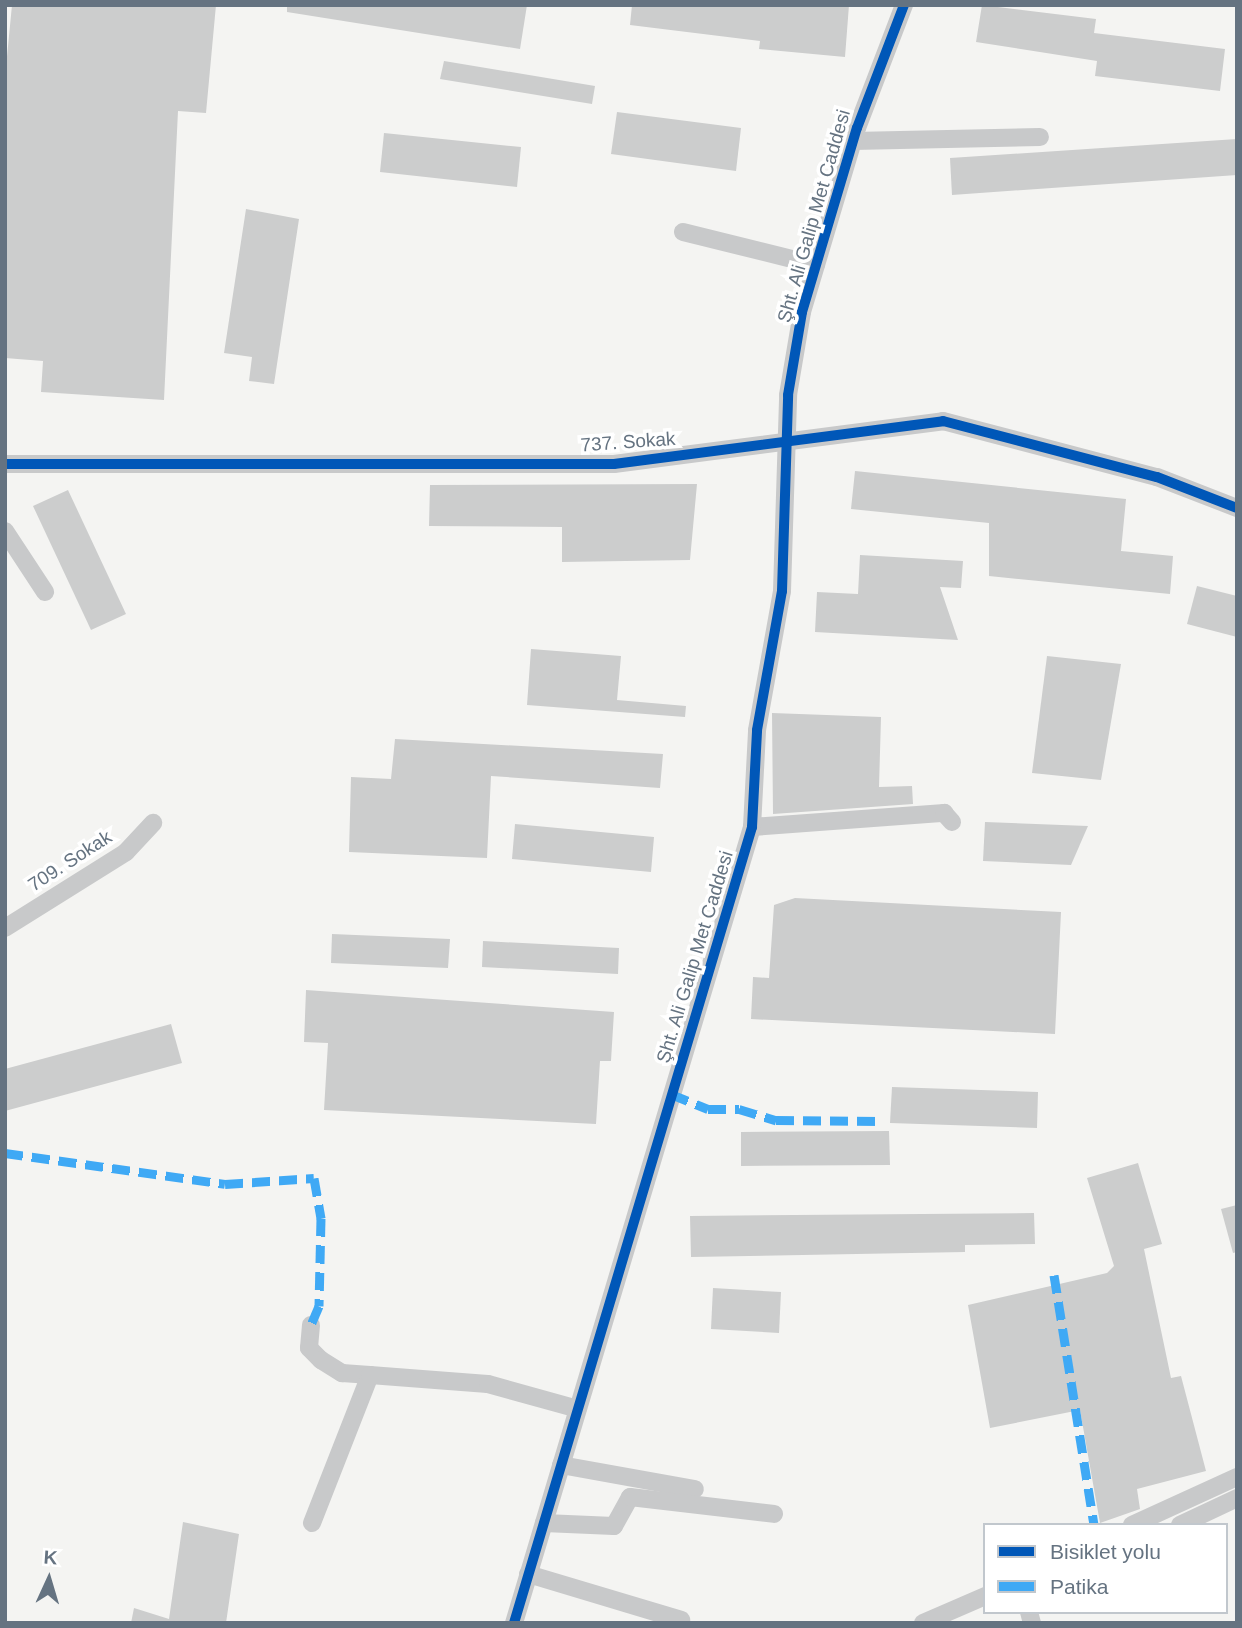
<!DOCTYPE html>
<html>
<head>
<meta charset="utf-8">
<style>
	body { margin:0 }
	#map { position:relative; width:1242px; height:1628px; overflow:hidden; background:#f4f4f2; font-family:Arial,sans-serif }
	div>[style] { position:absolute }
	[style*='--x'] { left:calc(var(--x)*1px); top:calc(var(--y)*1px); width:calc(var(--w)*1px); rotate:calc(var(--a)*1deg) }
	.building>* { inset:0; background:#cccdcd }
	.minor>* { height:18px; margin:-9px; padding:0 9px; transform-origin:9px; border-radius:9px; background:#c8c9ca }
	.quiet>* { height:9px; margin-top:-4.5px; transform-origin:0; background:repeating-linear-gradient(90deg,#3fa9f5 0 18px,transparent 0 27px) }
	.cycleway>* { height:10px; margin:-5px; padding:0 5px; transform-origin:5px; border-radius:5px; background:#0057b8 }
	span { translate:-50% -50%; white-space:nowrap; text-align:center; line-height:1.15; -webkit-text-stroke:7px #fff; paint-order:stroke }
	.street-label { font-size:19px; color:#657381 }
	.frame { position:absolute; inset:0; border:7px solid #657381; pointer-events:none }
	.legend { position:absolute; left:983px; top:1523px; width:245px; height:91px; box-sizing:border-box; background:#fff; border:2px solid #c1c7cd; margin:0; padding:9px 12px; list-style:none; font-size:21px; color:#657381 }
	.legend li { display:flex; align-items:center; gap:14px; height:35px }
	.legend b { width:35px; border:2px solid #c1c7cd }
	.north { position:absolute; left:14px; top:1544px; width:70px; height:70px; -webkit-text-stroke:5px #fff; paint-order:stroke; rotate:4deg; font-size:19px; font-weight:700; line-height:28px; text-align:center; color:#657381 }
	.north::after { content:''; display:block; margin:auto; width:24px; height:32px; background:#657381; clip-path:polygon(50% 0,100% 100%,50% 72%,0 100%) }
</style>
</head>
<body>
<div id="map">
	<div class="building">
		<div style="clip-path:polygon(12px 5px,216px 5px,206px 113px,178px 111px,164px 400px,41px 392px,43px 361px,5px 358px,5px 77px)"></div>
		<div style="clip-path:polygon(287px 5px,527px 5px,520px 49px,287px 12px)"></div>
		<div style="clip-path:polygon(632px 5px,849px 5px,845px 57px,759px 49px,760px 41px,630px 25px)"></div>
		<div style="clip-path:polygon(982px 5px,1096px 19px,1094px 33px,1225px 49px,1220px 91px,1095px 76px,1097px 61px,976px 42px)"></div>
		<div style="clip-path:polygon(444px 61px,595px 86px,592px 104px,440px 79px)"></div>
		<div style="clip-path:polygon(617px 112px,741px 128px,736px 171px,611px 154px)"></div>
		<div style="clip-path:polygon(384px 133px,521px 147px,517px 187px,380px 172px)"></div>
		<div style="clip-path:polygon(1237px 139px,1237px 175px,952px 195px,950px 158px)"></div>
		<div style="clip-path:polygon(246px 209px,299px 219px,274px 384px,249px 381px,252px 357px,224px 353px)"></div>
		<div style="clip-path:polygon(855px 471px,1126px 499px,1121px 551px,1173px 556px,1170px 594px,989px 576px,989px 523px,851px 509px)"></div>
		<div style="clip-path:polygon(697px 484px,690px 560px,562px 562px,562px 527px,429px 526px,430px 485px)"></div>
		<div style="clip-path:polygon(68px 490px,126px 614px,91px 630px,33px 506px)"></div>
		<div style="clip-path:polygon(860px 555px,963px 561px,961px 588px,940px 587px,958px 640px,815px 632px,817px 592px,858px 594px)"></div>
		<div style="clip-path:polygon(1197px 586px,1237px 596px,1237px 637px,1187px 624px)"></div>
		<div style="clip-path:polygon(531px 649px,621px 656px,617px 700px,686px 706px,685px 717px,527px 705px)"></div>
		<div style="clip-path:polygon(1047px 656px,1121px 664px,1101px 780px,1032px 773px)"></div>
		<div style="clip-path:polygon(772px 713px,881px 717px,879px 787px,912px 786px,913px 804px,773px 814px)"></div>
		<div style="clip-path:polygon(395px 739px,663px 754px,660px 788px,491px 776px,487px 858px,349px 852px,351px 777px,391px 779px)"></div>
		<div style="clip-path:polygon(985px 822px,1088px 826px,1071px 865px,983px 861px)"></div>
		<div style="clip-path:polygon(515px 824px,654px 837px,651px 872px,512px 859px)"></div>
		<div style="clip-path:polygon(795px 898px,1061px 912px,1055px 1034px,751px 1019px,753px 977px,769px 978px,774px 905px)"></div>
		<div style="clip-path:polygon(332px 934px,450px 939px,448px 968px,331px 963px)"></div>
		<div style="clip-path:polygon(483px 941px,619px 948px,618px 974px,482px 967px)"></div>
		<div style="clip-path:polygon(306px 990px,614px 1012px,611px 1061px,600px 1061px,596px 1124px,324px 1110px,328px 1043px,304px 1042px)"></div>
		<div style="clip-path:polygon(171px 1024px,182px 1063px,5px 1111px,5px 1069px)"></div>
		<div style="clip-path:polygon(892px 1087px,1038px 1092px,1037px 1128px,890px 1123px)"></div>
		<div style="clip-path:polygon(889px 1131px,890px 1165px,741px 1166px,741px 1132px)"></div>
		<div style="clip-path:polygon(1138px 1163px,1162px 1244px,1144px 1249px,1171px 1378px,1181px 1376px,1206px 1471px,1137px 1489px,1140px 1509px,1100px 1523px,1080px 1410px,990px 1428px,968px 1305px,1107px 1273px,1114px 1266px,1087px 1178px)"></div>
		<div style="clip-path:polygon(1237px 1205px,1237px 1252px,1233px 1253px,1221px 1209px)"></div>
		<div style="clip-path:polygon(1034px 1213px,1035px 1244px,965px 1245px,965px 1252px,691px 1257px,690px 1216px)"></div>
		<div style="clip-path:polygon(713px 1288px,781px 1292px,779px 1333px,711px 1329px)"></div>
		<div style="clip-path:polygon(183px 1522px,239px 1534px,226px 1623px,131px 1623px,134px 1608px,169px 1619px)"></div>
	</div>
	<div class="minor">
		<div style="--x:853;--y:141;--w:187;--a:-1.2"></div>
		<div style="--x:683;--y:232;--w:137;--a:13.9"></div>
		<div style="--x:5;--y:464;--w:609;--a:0"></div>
		<div style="--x:614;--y:464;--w:332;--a:-7.4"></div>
		<div style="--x:943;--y:421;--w:221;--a:14.7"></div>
		<div style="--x:1157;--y:477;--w:86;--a:21.2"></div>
		<div style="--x:5;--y:531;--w:73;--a:56.7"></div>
		<div style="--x:752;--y:827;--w:193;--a:-4.2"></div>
		<div style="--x:944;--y:813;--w:12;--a:48"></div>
		<div style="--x:5;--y:928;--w:143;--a:-32.1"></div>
		<div style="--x:126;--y:852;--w:40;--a:-47"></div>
		<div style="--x:311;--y:1325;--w:23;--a:95"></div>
		<div style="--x:309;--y:1348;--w:17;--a:45"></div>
		<div style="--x:321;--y:1360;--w:25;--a:32"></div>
		<div style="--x:342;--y:1373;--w:28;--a:4"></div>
		<div style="--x:561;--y:1465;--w:136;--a:10.2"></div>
		<div style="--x:312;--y:1523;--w:159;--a:-68.6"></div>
		<div style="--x:370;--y:1375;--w:118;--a:4.4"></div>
		<div style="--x:488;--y:1384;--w:93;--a:15.5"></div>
		<div style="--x:544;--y:1523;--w:70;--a:2.5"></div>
		<div style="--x:614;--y:1526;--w:33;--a:-61"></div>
		<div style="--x:630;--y:1497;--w:145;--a:6.7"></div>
		<div style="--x:1132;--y:1525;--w:115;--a:-24.6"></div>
		<div style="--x:1180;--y:1525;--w:63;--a:-25.3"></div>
		<div style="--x:528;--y:1574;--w:160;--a:16.7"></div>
		<div style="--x:1029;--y:1612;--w:11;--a:75"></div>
		<div style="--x:514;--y:1623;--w:831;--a:-73.35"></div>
		<div style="--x:752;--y:827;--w:97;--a:-87"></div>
		<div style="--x:757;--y:730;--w:141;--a:-79.8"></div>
		<div style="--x:782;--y:591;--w:196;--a:-88.2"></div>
		<div style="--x:788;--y:395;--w:84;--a:-80.4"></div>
		<div style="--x:802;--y:312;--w:192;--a:-73.4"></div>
		<div style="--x:857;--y:128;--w:132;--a:-69.1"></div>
		<div style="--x:923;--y:1623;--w:68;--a:-23.5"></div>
	</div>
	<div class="quiet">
		<div style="--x:671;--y:1094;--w:40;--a:22"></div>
		<div style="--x:708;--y:1109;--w:31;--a:0"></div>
		<div style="--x:739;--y:1109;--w:39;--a:17"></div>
		<div style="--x:776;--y:1120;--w:104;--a:0.6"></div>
		<div style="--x:5;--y:1153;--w:222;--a:8"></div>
		<div style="--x:225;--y:1184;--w:89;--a:-3.9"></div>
		<div style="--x:314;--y:1178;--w:41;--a:80.1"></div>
		<div style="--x:321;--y:1218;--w:88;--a:91.3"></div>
		<div style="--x:319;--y:1306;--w:21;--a:113"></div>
		<div style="--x:1054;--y:1275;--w:253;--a:80.9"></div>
	</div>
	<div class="cycleway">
		<div style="--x:5;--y:464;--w:609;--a:0"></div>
		<div style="--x:614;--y:464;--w:332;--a:-7.4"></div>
		<div style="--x:943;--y:421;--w:221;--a:14.7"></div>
		<div style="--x:1157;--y:477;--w:86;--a:21.2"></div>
		<div style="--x:514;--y:1623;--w:831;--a:-73.35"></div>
		<div style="--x:752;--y:827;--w:97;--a:-87"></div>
		<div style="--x:757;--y:730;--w:141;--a:-79.8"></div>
		<div style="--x:782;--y:591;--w:196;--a:-88.2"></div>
		<div style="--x:788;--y:395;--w:84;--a:-80.4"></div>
		<div style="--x:802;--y:312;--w:192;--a:-73.4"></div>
		<div style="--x:857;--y:128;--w:132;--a:-69.1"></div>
	</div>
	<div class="street-label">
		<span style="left:814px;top:216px;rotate:-74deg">Şht. Ali Galip Met Caddesi</span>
		<span style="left:628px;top:442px;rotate:-4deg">737. Sokak</span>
		<span style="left:70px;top:861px;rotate:-33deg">709. Sokak</span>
		<span style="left:695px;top:957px;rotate:-73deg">Şht. Ali Galip Met Caddesi</span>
	</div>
	<div class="frame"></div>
	<ul class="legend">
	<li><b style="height:9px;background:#0057b8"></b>Bisiklet yolu</li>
	<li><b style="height:9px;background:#3fa9f5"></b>Patika</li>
	</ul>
	<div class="north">K</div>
</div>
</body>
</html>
